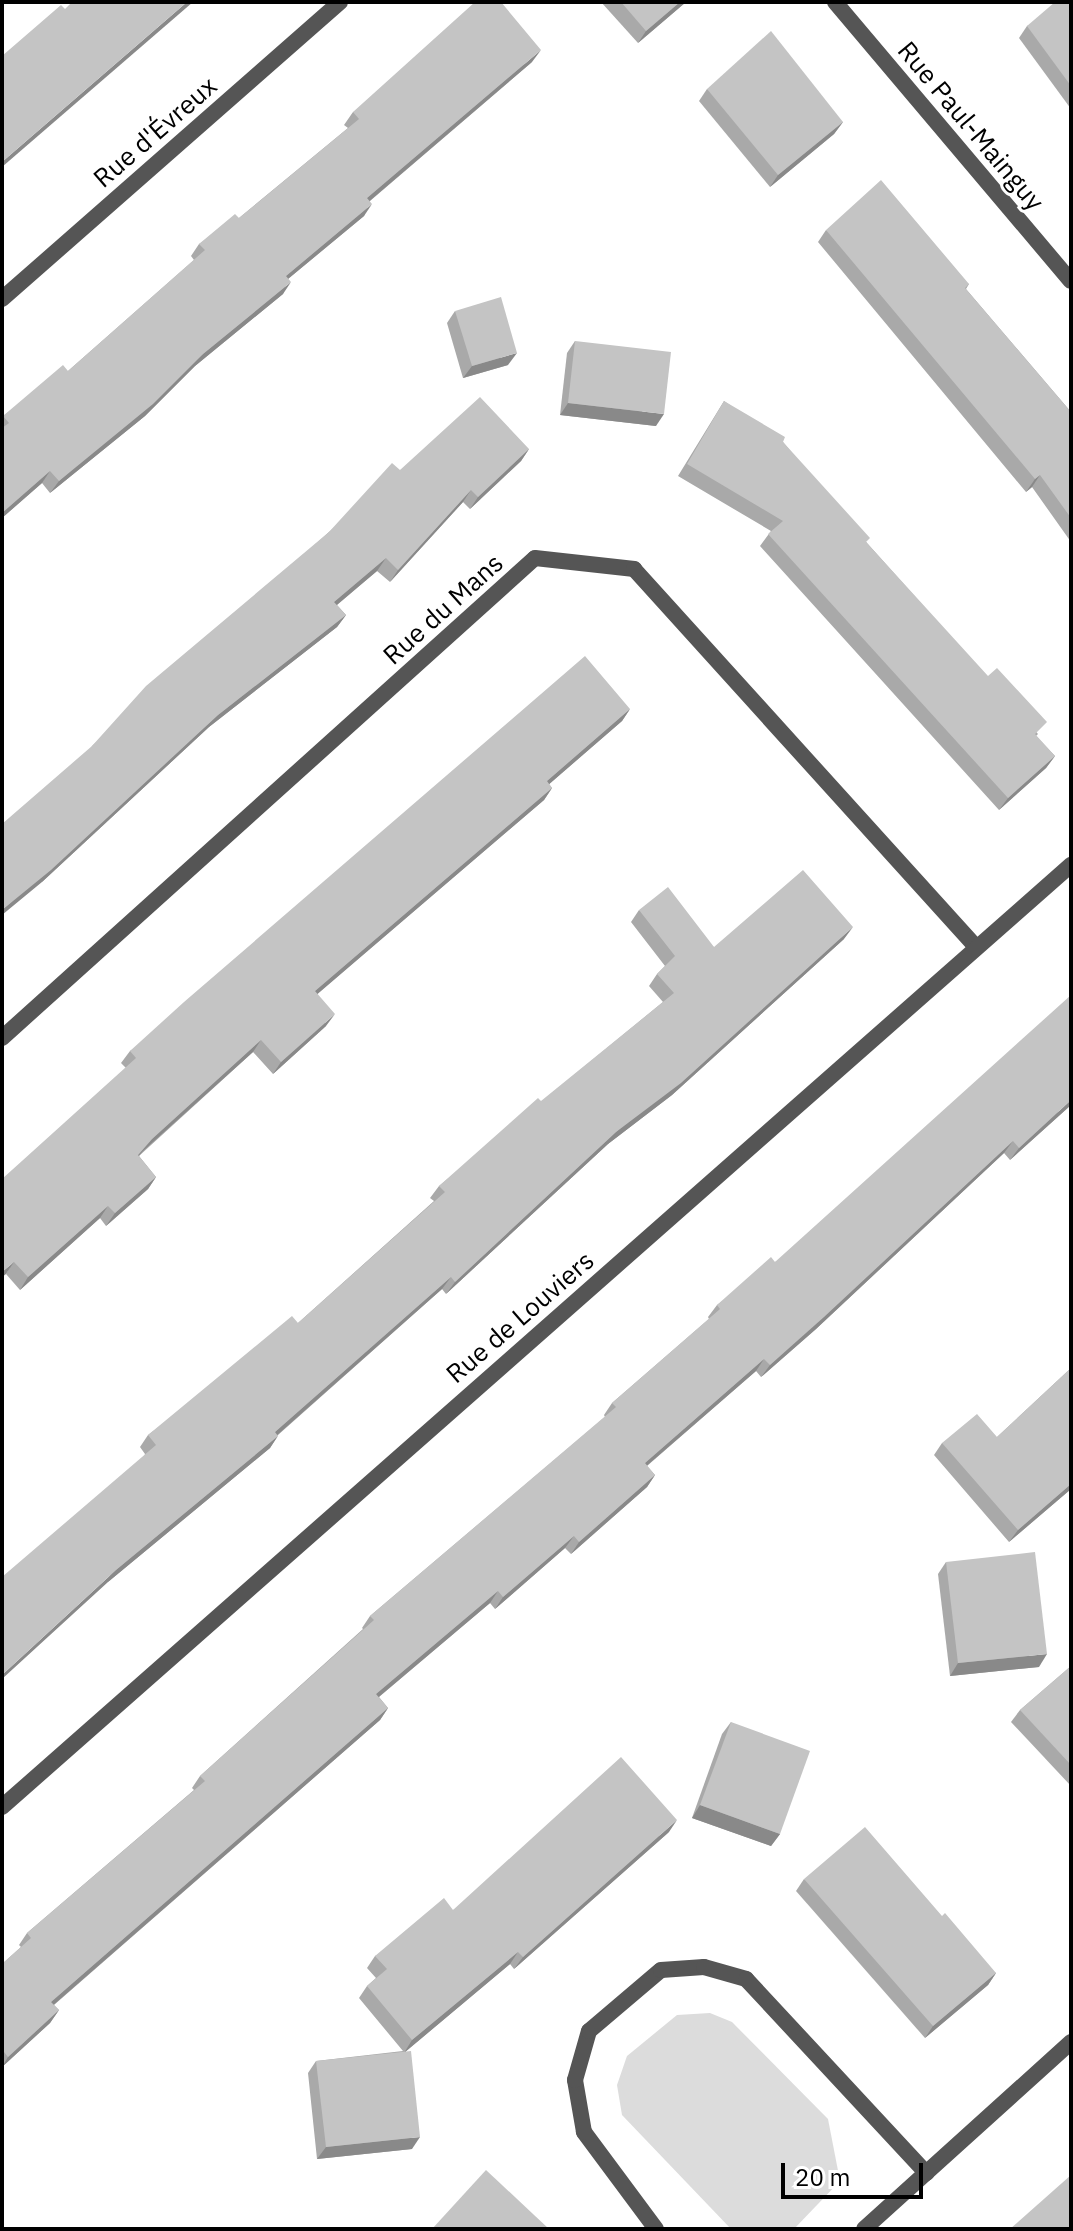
<!DOCTYPE html>
<html>
<head>
<meta charset="utf-8">
<style>
	body { margin:0 }
	#map { position:relative; width:1073px; height:2231px; overflow:hidden; background:#fff; font-family:"IBM Plex Sans",sans-serif }
	div>[style] { position:absolute }
	[style*='--x'] { left:calc(var(--x)*1px); top:calc(var(--y)*1px); width:calc(var(--w)*1px); rotate:calc(var(--a)*1deg) }
	.green>* { inset:0; background:#dcdcdc }
	.minor>* { height:16px; margin:-8px; padding:0 8px; transform-origin:8px; border-radius:8px; background:#555 }
	.wall>* { inset:0; background:#a9a9a9 }
	.shaded-wall>* { inset:0; background:#898989 }
	.building>* { inset:0; background:#c4c4c4 }
	span { translate:-50% -50%; white-space:nowrap; text-align:center; line-height:1.15; -webkit-text-stroke:6px #fff; paint-order:stroke }
	.street-label { font-size:26px; color:#000 }
	.frame { position:absolute; inset:0; border:4px solid #000; pointer-events:none }
	.scale { position:absolute; left:781px; top:2163px; width:142px; height:36px; box-sizing:border-box; border:4px solid #000; border-top:0; padding-left:10px; font-size:24px; line-height:28px; white-space:nowrap; color:#000; -webkit-text-stroke:6px #fff; paint-order:stroke }
</style>
</head>
<body>
<div id="map">
	<div class="green">
		<div style="clip-path:polygon(710px 2013px,732px 2022px,828px 2119px,840px 2181px,794px 2229px,731px 2229px,622px 2115px,617px 2085px,627px 2056px,677px 2015px)"></div>
	</div>
	<div class="minor">
		<div style="--x:835;--y:2;--w:365;--a:49.8"></div>
		<div style="--x:2;--y:299;--w:450;--a:-41.3"></div>
		<div style="--x:2;--y:1038;--w:717;--a:-42.01"></div>
		<div style="--x:535;--y:558;--w:100;--a:6.3"></div>
		<div style="--x:634;--y:569;--w:510;--a:47.86"></div>
		<div style="--x:2;--y:1807;--w:1425;--a:-41.39"></div>
		<div style="--x:656;--y:2229;--w:121;--a:-126.6"></div>
		<div style="--x:584;--y:2132;--w:53;--a:-99.8"></div>
		<div style="--x:575;--y:2080;--w:51;--a:-74.1"></div>
		<div style="--x:589;--y:2031;--w:94;--a:-40.3"></div>
		<div style="--x:661;--y:1970;--w:43;--a:-4"></div>
		<div style="--x:704;--y:1967;--w:44;--a:15.9"></div>
		<div style="--x:746;--y:1979;--w:265;--a:47.1"></div>
		<div style="--x:864;--y:2229;--w:279;--a:-42.1"></div>
	</div>
	<div class="wall">
		<div style="clip-path:polygon(601px 2px,686px 2px,638px 43px)"></div>
		<div style="clip-path:polygon(1071px 2px,1071px 109px,1019px 38px,1027px 26px)"></div>
		<div style="clip-path:polygon(532px 62px,370px 201px,364px 216px,288px 279px,283px 294px,195px 366px,145px 416px,50px 493px,42px 483px,2px 518px,2px 418px,3px 416px,68px 371px,194px 260px,191px 256px,199px 244px,239px 218px,348px 128px,344px 125px,353px 112px)"></div>
		<div style="clip-path:polygon(707px 89px,843px 122px,834px 134px,770px 187px,699px 101px)"></div>
		<div style="clip-path:polygon(826px 230px,969px 284px,966px 289px,1071px 412px,1071px 542px,1032px 487px,1026px 492px,818px 242px)"></div>
		<div style="clip-path:polygon(455px 311px,508px 365px,463px 378px,447px 323px)"></div>
		<div style="clip-path:polygon(575px 341px,656px 426px,560px 415px,567px 353px)"></div>
		<div style="clip-path:polygon(724px 401px,783px 442px,867px 543px,1038px 734px,1036px 736px,1055px 756px,1046px 768px,999px 810px,760px 546px,771px 531px,678px 476px)"></div>
		<div style="clip-path:polygon(529px 449px,521px 461px,470px 509px,463px 502px,390px 582px,377px 571px,337px 605px,346px 615px,337px 627px,209px 727px,42px 882px,92px 746px,329px 532px,400px 470px)"></div>
		<div style="clip-path:polygon(630px 709px,622px 721px,549px 784px,552px 788px,544px 800px,317px 994px,326px 1026px,273px 1074px,253px 1052px,139px 1156px,156px 1177px,148px 1189px,106px 1226px,100px 1218px,20px 1290px,6px 1274px,126px 1068px,121px 1063px,130px 1051px)"></div>
		<div style="clip-path:polygon(639px 910px,714px 947px,844px 939px,672px 1095px,608px 1144px,446px 1294px,442px 1289px,278px 1435px,270px 1448px,108px 1582px,145px 1454px,140px 1447px,148px 1435px,298px 1323px,434px 1201px,430px 1198px,439px 1186px,663px 1002px,649px 986px,657px 974px,665px 966px,631px 922px)"></div>
		<div style="clip-path:polygon(1071px 1105px,1010px 1160px,1004px 1153px,816px 1329px,761px 1377px,756px 1371px,647px 1466px,655px 1475px,647px 1487px,571px 1554px,565px 1548px,495px 1609px,490px 1603px,379px 1697px,388px 1708px,380px 1720px,54px 2005px,59px 2010px,50px 2023px,2px 2067px,2px 1964px,21px 1947px,19px 1945px,27px 1933px,194px 1790px,192px 1788px,200px 1776px,363px 1629px,362px 1628px,370px 1616px,605px 1417px,604px 1415px,612px 1403px,709px 1319px,708px 1317px,717px 1305px,775px 1262px)"></div>
		<div style="clip-path:polygon(1071px 1368px,1071px 1489px,1009px 1542px,934px 1455px,942px 1443px,997px 1437px)"></div>
		<div style="clip-path:polygon(946px 1562px,1039px 1667px,950px 1676px,938px 1574px)"></div>
		<div style="clip-path:polygon(1071px 1666px,1071px 1786px,1011px 1722px,1020px 1710px)"></div>
		<div style="clip-path:polygon(731px 1722px,780px 1834px,771px 1846px,692px 1818px,722px 1734px)"></div>
		<div style="clip-path:polygon(669px 1832px,514px 1969px,510px 1964px,406px 2051px,412px 2149px,317px 2159px,308px 2073px,316px 2061px,403px 2051px,359px 1998px,367px 1986px,376px 1978px,367px 1968px,375px 1956px,453px 1910px)"></div>
		<div style="clip-path:polygon(804px 1879px,996px 1973px,988px 1985px,925px 2038px,796px 1891px)"></div>
	</div>
	<div class="shaded-wall">
		<div style="clip-path:polygon(187px 2px,193px 2px,2px 167px,2px 162px)"></div>
		<div style="clip-path:polygon(680px 2px,686px 2px,638px 43px,646px 31px)"></div>
		<div style="clip-path:polygon(541px 50px,532px 62px,359px 210px,367px 198px)"></div>
		<div style="clip-path:polygon(843px 122px,834px 134px,770px 187px,778px 175px)"></div>
		<div style="clip-path:polygon(372px 204px,364px 216px,277px 288px,286px 276px)"></div>
		<div style="clip-path:polygon(291px 282px,283px 294px,195px 366px,145px 416px,50px 493px,59px 481px,203px 354px)"></div>
		<div style="clip-path:polygon(517px 353px,508px 365px,463px 378px,472px 366px)"></div>
		<div style="clip-path:polygon(568px 403px,664px 414px,656px 426px,560px 415px)"></div>
		<div style="clip-path:polygon(529px 449px,521px 461px,470px 509px,478px 497px)"></div>
		<div style="clip-path:polygon(50px 471px,42px 483px,2px 518px,2px 513px)"></div>
		<div style="clip-path:polygon(1040px 475px,1032px 487px,1026px 492px,1035px 479px)"></div>
		<div style="clip-path:polygon(471px 490px,463px 502px,390px 582px,398px 570px)"></div>
		<div style="clip-path:polygon(386px 558px,377px 571px,326px 614px,334px 602px)"></div>
		<div style="clip-path:polygon(346px 615px,337px 627px,209px 727px,42px 882px,2px 915px,2px 910px,218px 715px)"></div>
		<div style="clip-path:polygon(630px 709px,622px 721px,539px 793px,547px 781px)"></div>
		<div style="clip-path:polygon(1055px 756px,1046px 768px,999px 810px,1008px 798px)"></div>
		<div style="clip-path:polygon(552px 788px,544px 800px,307px 1003px,315px 991px)"></div>
		<div style="clip-path:polygon(853px 927px,844px 939px,672px 1095px,608px 1144px,446px 1294px,455px 1282px,616px 1132px)"></div>
		<div style="clip-path:polygon(335px 1014px,326px 1026px,273px 1074px,281px 1062px)"></div>
		<div style="clip-path:polygon(261px 1040px,253px 1052px,143px 1151px,129px 1167px,138px 1155px,152px 1139px)"></div>
		<div style="clip-path:polygon(1071px 1100px,1071px 1105px,1010px 1160px,1019px 1148px)"></div>
		<div style="clip-path:polygon(1013px 1141px,1004px 1153px,816px 1329px,761px 1377px,770px 1365px)"></div>
		<div style="clip-path:polygon(156px 1177px,148px 1189px,106px 1226px,115px 1213px)"></div>
		<div style="clip-path:polygon(108px 1206px,100px 1218px,20px 1290px,28px 1277px)"></div>
		<div style="clip-path:polygon(14px 1262px,6px 1274px,2px 1277px,2px 1272px)"></div>
		<div style="clip-path:polygon(451px 1277px,442px 1289px,267px 1444px,275px 1432px)"></div>
		<div style="clip-path:polygon(764px 1359px,756px 1371px,636px 1475px,645px 1463px)"></div>
		<div style="clip-path:polygon(278px 1436px,270px 1448px,108px 1582px,2px 1679px,2px 1675px,116px 1570px)"></div>
		<div style="clip-path:polygon(655px 1475px,647px 1487px,571px 1554px,579px 1542px)"></div>
		<div style="clip-path:polygon(1071px 1484px,1071px 1489px,1009px 1542px,1018px 1530px)"></div>
		<div style="clip-path:polygon(574px 1536px,565px 1548px,495px 1609px,503px 1597px)"></div>
		<div style="clip-path:polygon(498px 1591px,490px 1603px,368px 1706px,376px 1694px)"></div>
		<div style="clip-path:polygon(1047px 1654px,1039px 1667px,950px 1676px,958px 1663px)"></div>
		<div style="clip-path:polygon(388px 1708px,380px 1720px,43px 2014px,51px 2002px)"></div>
		<div style="clip-path:polygon(700px 1805px,780px 1834px,771px 1846px,692px 1818px)"></div>
		<div style="clip-path:polygon(677px 1820px,669px 1832px,514px 1969px,523px 1957px)"></div>
		<div style="clip-path:polygon(518px 1952px,510px 1964px,404px 2053px,412px 2040px)"></div>
		<div style="clip-path:polygon(996px 1973px,988px 1985px,925px 2038px,933px 2026px)"></div>
		<div style="clip-path:polygon(59px 2010px,50px 2023px,2px 2067px,8px 2057px)"></div>
		<div style="clip-path:polygon(420px 2137px,412px 2149px,317px 2159px,326px 2147px)"></div>
	</div>
	<div class="building">
		<div style="clip-path:polygon(72px 2px,187px 2px,2px 162px,2px 56px,61px 5px,65px 9px)"></div>
		<div style="clip-path:polygon(475px 2px,501px 2px,541px 50px,367px 198px,372px 204px,286px 276px,291px 282px,203px 354px,153px 404px,59px 481px,50px 471px,2px 513px,2px 428px,9px 423px,3px 416px,63px 365px,68px 371px,205px 250px,199px 244px,235px 214px,239px 218px,359px 119px,353px 112px)"></div>
		<div style="clip-path:polygon(621px 2px,680px 2px,646px 31px)"></div>
		<div style="clip-path:polygon(1055px 2px,1071px 2px,1071px 86px,1027px 26px)"></div>
		<div style="clip-path:polygon(771px 31px,843px 122px,778px 175px,707px 89px)"></div>
		<div style="clip-path:polygon(881px 180px,969px 284px,965px 288px,1071px 412px,1071px 518px,1040px 475px,1035px 479px,826px 230px)"></div>
		<div style="clip-path:polygon(501px 297px,517px 353px,472px 366px,455px 311px)"></div>
		<div style="clip-path:polygon(575px 341px,671px 352px,664px 414px,568px 403px)"></div>
		<div style="clip-path:polygon(480px 397px,529px 449px,478px 497px,471px 490px,398px 570px,386px 558px,334px 602px,346px 615px,218px 715px,51px 870px,2px 910px,2px 824px,92px 746px,146px 686px,329px 532px,392px 463px,400px 470px)"></div>
		<div style="clip-path:polygon(724px 401px,785px 437px,783px 442px,870px 538px,866px 542px,988px 676px,997px 668px,1047px 722px,1035px 734px,1055px 756px,1008px 798px,768px 534px,783px 521px,687px 464px)"></div>
		<div style="clip-path:polygon(585px 656px,630px 709px,547px 781px,552px 788px,315px 991px,335px 1014px,281px 1062px,261px 1040px,152px 1139px,138px 1155px,156px 1177px,115px 1213px,108px 1206px,28px 1277px,14px 1262px,2px 1272px,2px 1179px,136px 1058px,130px 1051px,184px 1002px)"></div>
		<div style="clip-path:polygon(803px 870px,853px 927px,681px 1083px,616px 1132px,455px 1282px,451px 1277px,275px 1432px,278px 1436px,116px 1570px,2px 1675px,2px 1577px,156px 1445px,148px 1435px,292px 1316px,298px 1323px,445px 1192px,439px 1186px,538px 1098px,541px 1101px,674px 993px,657px 974px,675px 956px,639px 910px,668px 887px,714px 947px)"></div>
		<div style="clip-path:polygon(1071px 995px,1071px 1100px,1019px 1148px,1013px 1141px,824px 1317px,770px 1365px,764px 1359px,645px 1463px,655px 1475px,579px 1542px,574px 1536px,503px 1597px,498px 1591px,376px 1694px,388px 1708px,51px 2002px,59px 2010px,8px 2057px,4px 2052px,2px 2054px,2px 1964px,31px 1938px,27px 1933px,205px 1781px,200px 1776px,374px 1620px,370px 1616px,616px 1407px,612px 1403px,720px 1309px,717px 1305px,771px 1257px,775px 1262px)"></div>
		<div style="clip-path:polygon(1071px 1368px,1071px 1484px,1018px 1530px,942px 1443px,977px 1414px,997px 1437px)"></div>
		<div style="clip-path:polygon(1035px 1552px,1047px 1654px,958px 1663px,946px 1562px)"></div>
		<div style="clip-path:polygon(1071px 1666px,1071px 1765px,1020px 1710px)"></div>
		<div style="clip-path:polygon(731px 1722px,810px 1751px,780px 1834px,700px 1805px)"></div>
		<div style="clip-path:polygon(621px 1757px,677px 1820px,523px 1957px,518px 1952px,412px 2040px,367px 1986px,387px 1969px,375px 1956px,444px 1898px,453px 1910px)"></div>
		<div style="clip-path:polygon(865px 1827px,942px 1916px,945px 1913px,996px 1973px,933px 2026px,804px 1879px)"></div>
		<div style="clip-path:polygon(411px 2051px,420px 2137px,326px 2147px,316px 2061px)"></div>
		<div style="clip-path:polygon(486px 2170px,549px 2229px,432px 2229px)"></div>
		<div style="clip-path:polygon(1071px 2175px,1071px 2229px,1010px 2229px)"></div>
	</div>
	<div class="street-label">
		<span style="left:971px;top:126px;rotate:50deg">Rue Paul-Mainguy</span>
		<span style="left:155px;top:132px;rotate:-41deg">Rue d'Évreux</span>
		<span style="left:443px;top:609px;rotate:-42deg">Rue du Mans</span>
		<span style="left:520px;top:1317px;rotate:-41deg">Rue de Louviers</span>
	</div>
	<div class="frame"></div>
	<div class="scale">20 m</div>
</div>
</body>
</html>
